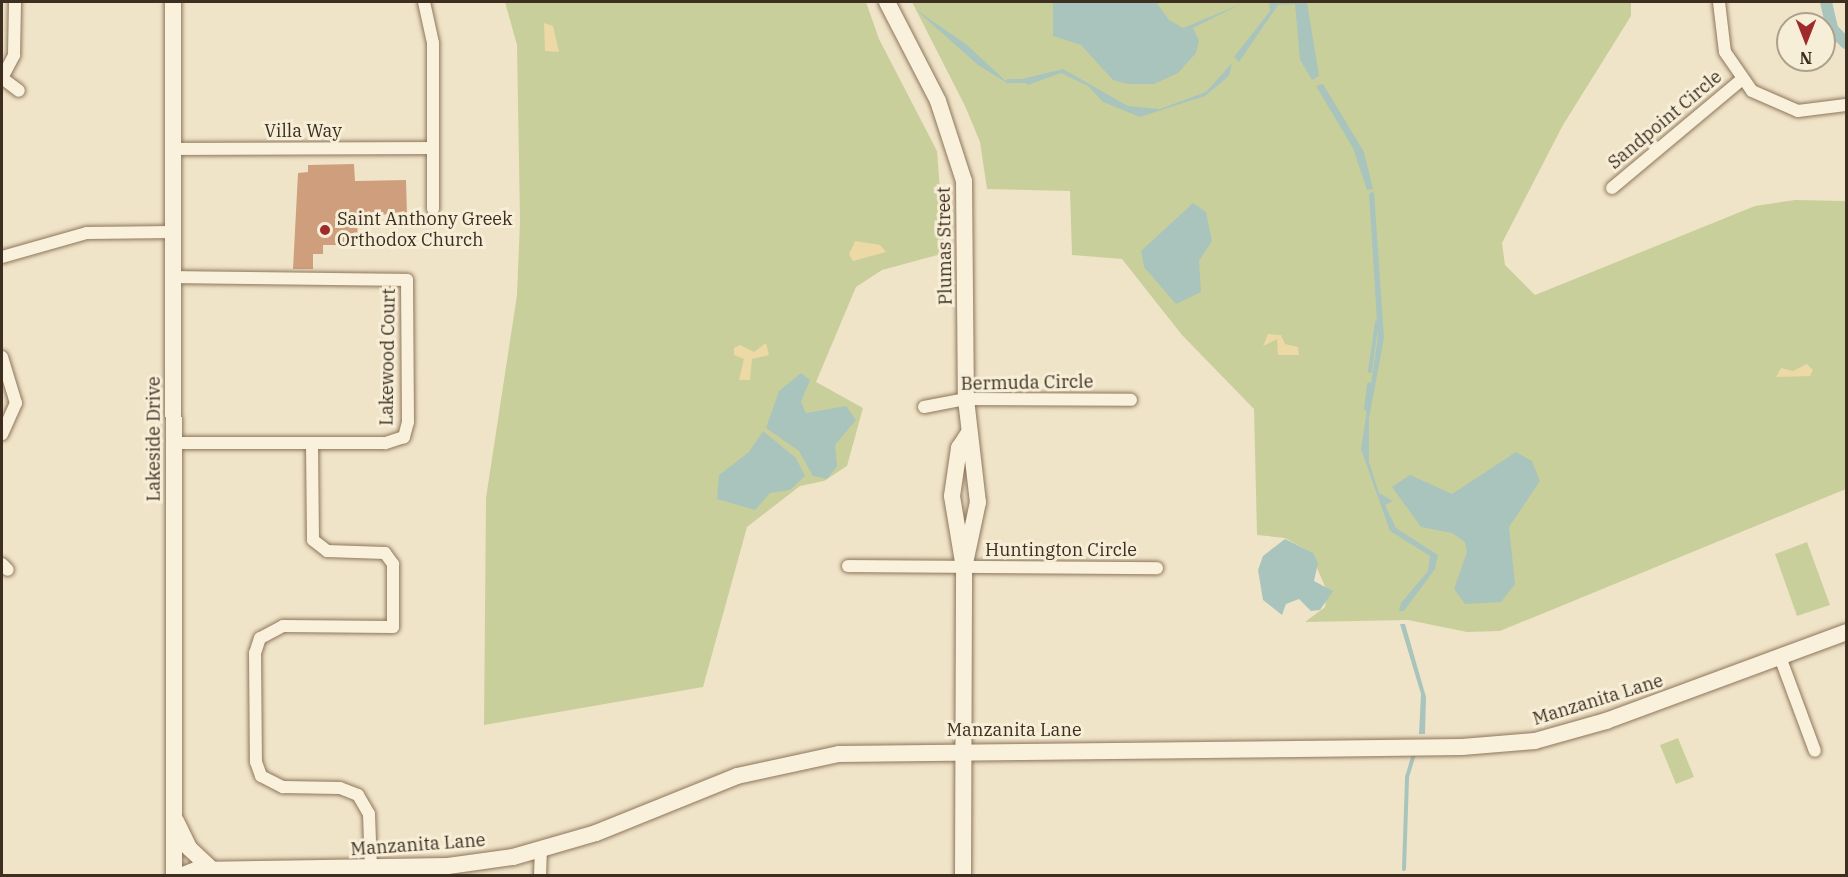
<!DOCTYPE html>
<html>
<head>
<meta charset="utf-8">
<style>
	body { margin:0 }
	#map { position:relative; width:1848px; height:877px; overflow:hidden; background:#f0e4c8; font-family:"IBM Plex Serif",serif }
	div>[style] { position:absolute }
	[style*='--x'] { left:calc(var(--x)*1px); top:calc(var(--y)*1px); width:calc(var(--w)*1px); rotate:calc(var(--a)*1deg) }
	.green>* { inset:0; background:#c9cf9b }
	.sand>* { inset:0; background:#ecd9a5 }
	.water>* { inset:0; background:#a9c4bc }
	.stream>* { height:4px; margin:-2px; padding:0 2px; transform-origin:2px; border-radius:2px; background:#a9c4bc }
	.canal>* { height:12px; margin:-6px; padding:0 6px; transform-origin:6px; border-radius:6px; background:#a9c4bc }
	.building>* { inset:0; background:#cf9f7d }
	.roads { filter:drop-shadow(0 0 2px #8d765c) drop-shadow(0 0 2px #8d765c) }
	.street>* { height:12px; margin:-6px; padding:0 6px; transform-origin:6px; border-radius:6px; background:#faf1dc }
	.secondary>* { height:16px; margin:-8px; padding:0 8px; transform-origin:8px; border-radius:8px; background:#faf1dc }
	.dots>* { width:16px; height:16px; translate:-50% -50%; box-sizing:border-box; border:3px solid #f7eed8; border-radius:50% }
	span { translate:-50% -50%; white-space:nowrap; text-align:center; line-height:1.15; -webkit-text-stroke:6px #f7eed8; paint-order:stroke }
	.street-label { font-size:18px; color:#3d2e20 }
	.poi-label { font-size:18px; color:#3d2e20 }
	.left { translate:0 -50%; text-align:left }
	.frame { position:absolute; inset:0; border:3px solid #3d2e20; pointer-events:none }
	.north { position:absolute; left:1776px; top:12px; width:60px; height:60px; box-sizing:border-box; background:#f7eed8; border:2px solid #ada18e; border-radius:50%; rotate:180deg; font-size:16px; font-weight:700; line-height:24px; text-align:center; color:#3d2e20 }
	.north::after { content:''; display:block; margin:auto; width:21px; height:27px; background:#9e2a2b; clip-path:polygon(50% 0,100% 100%,50% 72%,0 100%) }
</style>
</head>
<body>
<div id="map">
	<div class="green">
		<div style="clip-path:polygon(505px 2px,866px 2px,879px 39px,937px 151px,945px 253px,882px 270px,856px 287px,816px 382px,863px 408px,847px 466px,824px 481px,800px 486px,747px 527px,703px 687px,484px 725px,486px 498px,517px 295px,520px 221px,517px 45px)"></div>
		<div style="clip-path:polygon(912px 2px,1631px 2px,1631px 16px,1563px 125px,1502px 243px,1505px 265px,1535px 295px,1755px 206px,1795px 200px,1846px 201px,1846px 489px,1500px 631px,1467px 632px,1408px 620px,1305px 622px,1325px 607px,1327px 591px,1310px 552px,1285px 538px,1257px 535px,1254px 409px,1182px 335px,1122px 259px,1072px 255px,1070px 191px,987px 189px,980px 142px,965px 106px)"></div>
		<div style="clip-path:polygon(1807px 542px,1830px 605px,1797px 616px,1775px 554px)"></div>
		<div style="clip-path:polygon(1678px 738px,1694px 777px,1676px 784px,1660px 745px)"></div>
	</div>
	<div class="sand">
		<div style="clip-path:polygon(544px 23px,553px 26px,559px 52px,545px 51px)"></div>
		<div style="clip-path:polygon(855px 241px,880px 245px,886px 252px,853px 261px,849px 254px)"></div>
		<div style="clip-path:polygon(1268px 334px,1281px 335px,1285px 344px,1298px 347px,1299px 355px,1278px 355px,1277px 339px,1263px 346px)"></div>
		<div style="clip-path:polygon(766px 343px,769px 355px,752px 359px,750px 380px,739px 380px,744px 359px,734px 355px,734px 348px,740px 345px,754px 352px)"></div>
		<div style="clip-path:polygon(1807px 364px,1813px 370px,1810px 376px,1776px 377px,1781px 368px,1793px 371px)"></div>
	</div>
	<div class="water">
		<div style="clip-path:polygon(1053px 2px,1156px 2px,1169px 20px,1183px 28px,1241px 4px,1193px 28px,1199px 41px,1196px 53px,1178px 73px,1154px 84px,1128px 84px,1113px 80px,1081px 45px,1053px 36px)"></div>
		<div style="clip-path:polygon(1269px 2px,1307px 2px,1319px 76px,1312px 80px,1300px 60px,1295px 4px,1278px 5px,1239px 62px,1234px 57px,1270px 11px)"></div>
		<div style="clip-path:polygon(915px 9px,967px 45px,1010px 85px,978px 65px)"></div>
		<div style="clip-path:polygon(1232px 63px,1229px 76px,1205px 96px,1140px 117px,1103px 102px,1088px 86px,1061px 73px,1028px 85px,1022px 79px,1063px 69px,1128px 106px,1160px 109px,1206px 92px)"></div>
		<div style="clip-path:polygon(1323px 84px,1364px 152px,1373px 189px,1367px 190px,1353px 148px,1316px 86px)"></div>
		<div style="clip-path:polygon(1374px 191px,1384px 338px,1369px 418px,1369px 462px,1379px 493px,1393px 501px,1385px 505px,1396px 528px,1438px 555px,1435px 569px,1404px 611px,1399px 611px,1401px 603px,1428px 571px,1430px 556px,1390px 531px,1361px 449px,1378px 337px,1369px 194px)"></div>
		<div style="clip-path:polygon(1193px 203px,1206px 212px,1212px 241px,1199px 261px,1201px 292px,1176px 304px,1144px 267px,1141px 251px)"></div>
		<div style="clip-path:polygon(801px 373px,810px 380px,801px 402px,806px 413px,846px 406px,856px 420px,835px 445px,837px 466px,827px 479px,813px 476px,799px 451px,766px 428px,779px 391px)"></div>
		<div style="clip-path:polygon(763px 431px,796px 458px,805px 476px,790px 490px,770px 493px,755px 510px,717px 499px,719px 475px,749px 452px)"></div>
		<div style="clip-path:polygon(1516px 452px,1532px 461px,1540px 481px,1509px 527px,1515px 584px,1501px 602px,1465px 604px,1454px 589px,1467px 552px,1465px 542px,1452px 533px,1421px 527px,1392px 487px,1410px 475px,1452px 494px)"></div>
		<div style="clip-path:polygon(1285px 539px,1313px 553px,1318px 563px,1314px 581px,1333px 591px,1320px 610px,1311px 611px,1299px 599px,1286px 604px,1282px 615px,1263px 600px,1258px 570px,1263px 556px)"></div>
		<div style="clip-path:polygon(1400px 624px,1405px 624px,1426px 697px,1425px 734px,1419px 734px,1421px 694px)"></div>
	</div>
	<div class="stream">
		<div style="--x:1008;--y:81;--w:17;--a:0"></div>
		<div style="--x:1370;--y:371;--w:49;--a:-81.9"></div>
		<div style="--x:1366;--y:409;--w:25;--a:-83"></div>
		<div style="--x:1404;--y:869;--w:92;--a:-88.1"></div>
		<div style="--x:1407;--y:777;--w:27;--a:-73"></div>
	</div>
	<div class="canal">
		<div style="--x:1826;--y:2;--w:28;--a:77"></div>
		<div style="--x:1832;--y:29;--w:20;--a:45"></div>
	</div>
	<div class="building">
		<div style="clip-path:polygon(354px 164px,355px 181px,406px 180px,407px 214px,357px 215px,358px 245px,323px 245px,323px 254px,313px 254px,313px 269px,293px 269px,298px 173px,308px 172px,308px 165px)"></div>
	</div>
	<div class="roads">
		<div class="street">
			<div style="--x:424;--y:2;--w:42;--a:77.6"></div>
			<div style="--x:433;--y:43;--w:166;--a:90"></div>
			<div style="--x:1719;--y:2;--w:50;--a:83.2"></div>
			<div style="--x:1725;--y:52;--w:47;--a:55.3"></div>
			<div style="--x:1752;--y:91;--w:50;--a:23.5"></div>
			<div style="--x:1798;--y:111;--w:48;--a:-7.1"></div>
			<div style="--x:2;--y:78;--w:26;--a:-62"></div>
			<div style="--x:14;--y:55;--w:53;--a:-88.9"></div>
			<div style="--x:2;--y:78;--w:21;--a:37"></div>
			<div style="--x:173;--y:149;--w:260;--a:-0.2"></div>
			<div style="--x:1612;--y:188;--w:168;--a:-39.9"></div>
			<div style="--x:2;--y:257;--w:88;--a:-15.8"></div>
			<div style="--x:87;--y:233;--w:86;--a:-0.7"></div>
			<div style="--x:173;--y:277;--w:234;--a:0.7"></div>
			<div style="--x:407;--y:280;--w:142;--a:89.6"></div>
			<div style="--x:408;--y:422;--w:16;--a:105"></div>
			<div style="--x:404;--y:437;--w:20;--a:162"></div>
			<div style="--x:385;--y:443;--w:211;--a:180"></div>
			<div style="--x:2;--y:357;--w:48;--a:73.1"></div>
			<div style="--x:16;--y:403;--w:34;--a:114"></div>
			<div style="--x:924;--y:407;--w:43;--a:-10.8"></div>
			<div style="--x:966;--y:399;--w:165;--a:0.3"></div>
			<div style="--x:312;--y:444;--w:96;--a:89.4"></div>
			<div style="--x:313;--y:540;--w:18;--a:38"></div>
			<div style="--x:327;--y:551;--w:58;--a:2"></div>
			<div style="--x:385;--y:553;--w:14;--a:54"></div>
			<div style="--x:393;--y:564;--w:63;--a:90"></div>
			<div style="--x:393;--y:627;--w:110;--a:-179.5"></div>
			<div style="--x:283;--y:626;--w:26;--a:152"></div>
			<div style="--x:260;--y:638;--w:16;--a:108"></div>
			<div style="--x:255;--y:653;--w:109;--a:89.5"></div>
			<div style="--x:256;--y:762;--w:15;--a:70"></div>
			<div style="--x:261;--y:776;--w:25;--a:27"></div>
			<div style="--x:283;--y:787;--w:57;--a:1"></div>
			<div style="--x:340;--y:788;--w:19;--a:21"></div>
			<div style="--x:358;--y:795;--w:22;--a:60"></div>
			<div style="--x:369;--y:814;--w:55;--a:87.9"></div>
			<div style="--x:2;--y:564;--w:8;--a:45"></div>
			<div style="--x:848;--y:566;--w:309;--a:0.4"></div>
			<div style="--x:1780;--y:657;--w:100;--a:69.6"></div>
			<div style="--x:540;--y:876;--w:26;--a:-88"></div>
		</div>
		<div class="secondary">
			<div style="--x:173;--y:2;--w:874;--a:89.93"></div>
			<div style="--x:887;--y:2;--w:111;--a:62.7"></div>
			<div style="--x:938;--y:101;--w:84;--a:72"></div>
			<div style="--x:964;--y:181;--w:218;--a:89.5"></div>
			<div style="--x:966;--y:399;--w:104;--a:83.4"></div>
			<div style="--x:978;--y:502;--w:67;--a:102"></div>
			<div style="--x:176;--y:821;--w:30;--a:64"></div>
			<div style="--x:189;--y:848;--w:33;--a:43"></div>
			<div style="--x:181;--y:876;--w:16;--a:-22"></div>
			<div style="--x:196;--y:870;--w:252;--a:-0.9"></div>
			<div style="--x:448;--y:866;--w:66;--a:-7.9"></div>
			<div style="--x:513;--y:857;--w:86;--a:-16.1"></div>
			<div style="--x:596;--y:833;--w:152;--a:-22"></div>
			<div style="--x:737;--y:776;--w:104;--a:-12.2"></div>
			<div style="--x:839;--y:754;--w:623;--a:-0.64"></div>
			<div style="--x:1462;--y:747;--w:73;--a:-4.7"></div>
			<div style="--x:1535;--y:741;--w:74;--a:-15.7"></div>
			<div style="--x:1606;--y:721;--w:256;--a:-20.3"></div>
			<div style="--x:963;--y:876;--w:308;--a:-89.8"></div>
			<div style="--x:964;--y:568;--w:73;--a:-99.5"></div>
			<div style="--x:952;--y:496;--w:49;--a:-81.7"></div>
			<div style="--x:959;--y:448;--w:17;--a:-57"></div>
		</div>
	</div>
	<div class="dots">
		<div style="left:325px;top:230px;background:#9e2a2b"></div>
	</div>
	<div class="street-label">
		<span style="left:1665px;top:120px;rotate:-40deg">Sandpoint Circle</span>
		<span style="left:303px;top:131px">Villa Way</span>
		<span style="left:945px;top:246px;rotate:-91deg">Plumas Street</span>
		<span style="left:388px;top:357px;rotate:-89deg">Lakewood Court</span>
		<span style="left:1027px;top:383px;rotate:-1deg">Bermuda Circle</span>
		<span style="left:154px;top:439px;rotate:-90deg">Lakeside Drive</span>
		<span style="left:1061px;top:550px">Huntington Circle</span>
		<span style="left:1598px;top:700px;rotate:-17deg">Manzanita Lane</span>
		<span style="left:1014px;top:730px">Manzanita Lane</span>
		<span style="left:418px;top:845px;rotate:-4deg">Manzanita Lane</span>
	</div>
	<div class="poi-label">
		<span class="left" style="left:337px;top:230px">Saint Anthony Greek<br>Orthodox Church</span>
	</div>
	<div class="frame"></div>
	<div class="north">N</div>
</div>
</body>
</html>
